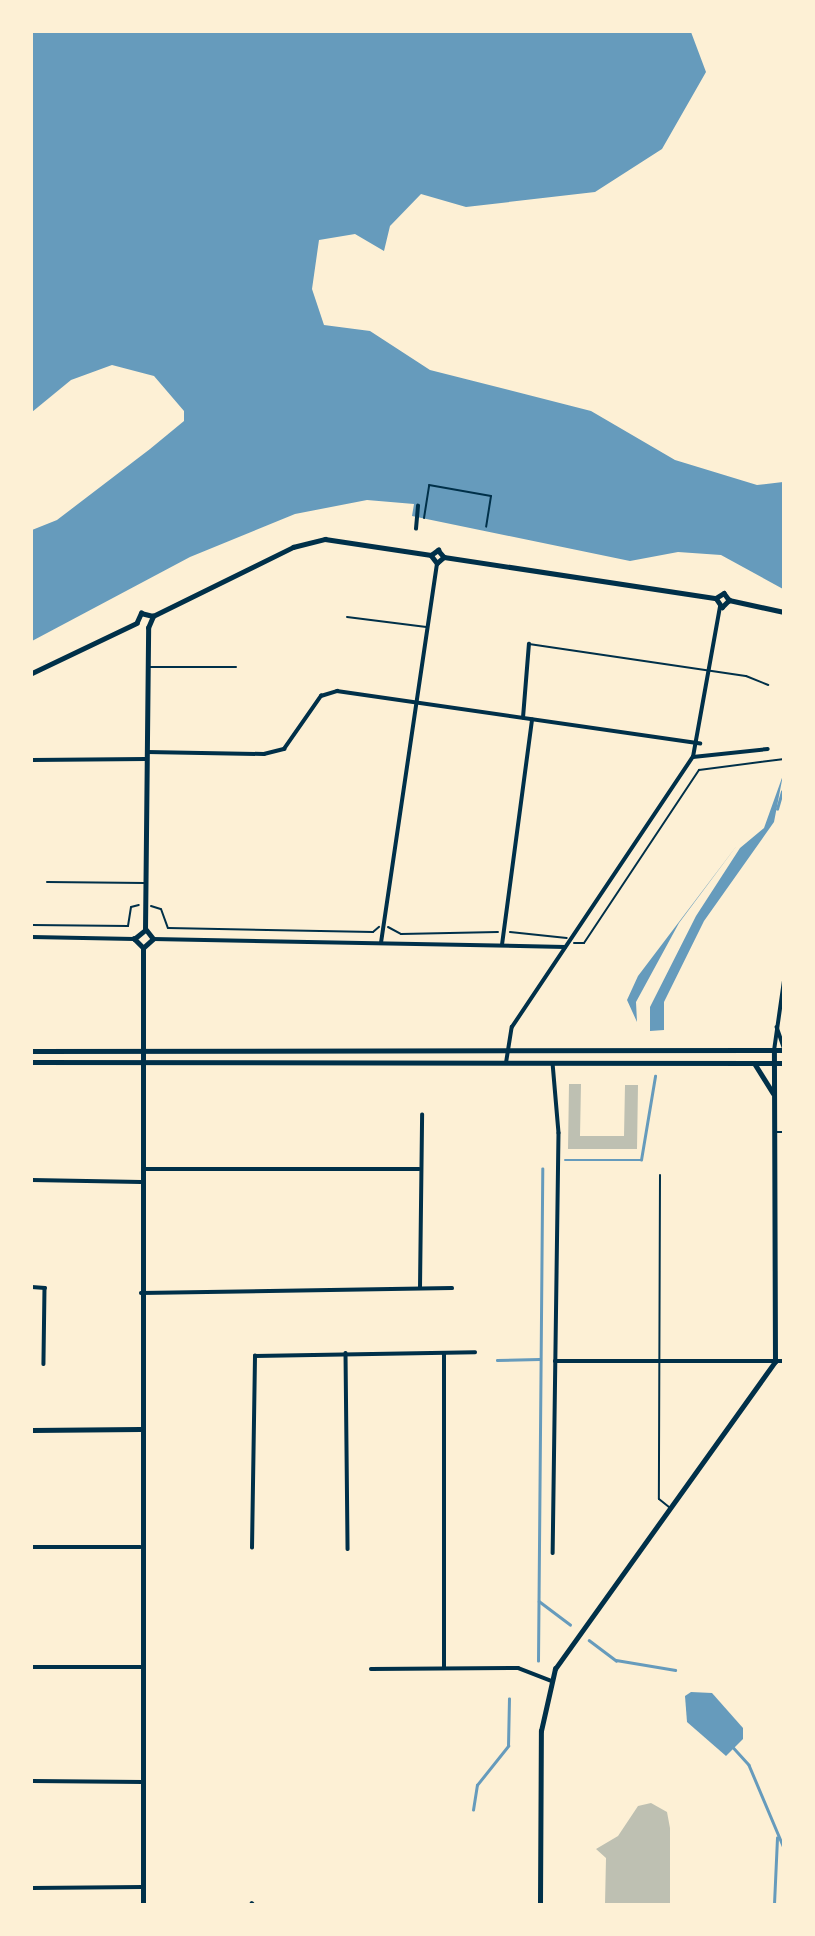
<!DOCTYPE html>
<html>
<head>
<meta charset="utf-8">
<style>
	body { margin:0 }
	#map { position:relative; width:815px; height:1936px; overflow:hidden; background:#fdf0d5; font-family:"Work Sans",sans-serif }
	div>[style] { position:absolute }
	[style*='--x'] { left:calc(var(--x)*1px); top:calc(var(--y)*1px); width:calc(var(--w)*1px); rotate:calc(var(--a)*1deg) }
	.water>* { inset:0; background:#669bbc }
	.stream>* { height:2.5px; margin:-1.25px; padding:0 1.25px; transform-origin:1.25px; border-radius:1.25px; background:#669bbc }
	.building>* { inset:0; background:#bec0b2 }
	.path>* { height:2px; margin:-1px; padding:0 1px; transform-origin:1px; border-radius:1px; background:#003049 }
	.service>* { height:2px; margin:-1px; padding:0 1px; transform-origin:1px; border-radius:1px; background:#003049 }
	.minor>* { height:3.5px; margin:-1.75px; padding:0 1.75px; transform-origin:1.75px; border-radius:1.75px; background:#003049 }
	.tertiary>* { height:4.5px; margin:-2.25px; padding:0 2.25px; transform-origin:2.25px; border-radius:2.25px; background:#003049 }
	.primary>* { height:5px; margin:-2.5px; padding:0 2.5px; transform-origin:2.5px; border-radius:2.5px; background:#003049 }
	span { translate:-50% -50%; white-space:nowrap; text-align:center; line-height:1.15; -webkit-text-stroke:7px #fdf0d5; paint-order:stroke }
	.frame { position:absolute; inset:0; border:33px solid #fdf0d5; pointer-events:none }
</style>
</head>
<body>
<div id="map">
	<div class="water">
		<div style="clip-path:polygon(32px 32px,691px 32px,706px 72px,662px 149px,595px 192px,466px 207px,421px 194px,390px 226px,384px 251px,355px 234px,319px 240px,312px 289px,324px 325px,370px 331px,430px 370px,591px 411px,675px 460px,757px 485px,783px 482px,783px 589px,721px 555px,678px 552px,630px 561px,412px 516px,414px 504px,367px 500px,295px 514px,190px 557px,32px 641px,32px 530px,57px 520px,150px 449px,184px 421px,184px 411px,154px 376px,112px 365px,71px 380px,32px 412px)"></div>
		<div style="clip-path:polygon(783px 775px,774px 822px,704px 921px,664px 1002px,664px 1030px,650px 1031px,650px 1007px,696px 916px,740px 848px,764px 828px)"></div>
		<div style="clip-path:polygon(738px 844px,679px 923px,636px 1002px,637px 1022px,627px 1000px,638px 976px)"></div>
		<div style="clip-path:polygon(691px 1692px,712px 1693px,743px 1728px,743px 1739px,726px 1756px,687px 1722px,685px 1696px)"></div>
	</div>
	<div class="stream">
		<div style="--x:784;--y:707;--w:40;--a:90"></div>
		<div style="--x:777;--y:809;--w:18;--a:-74"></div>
		<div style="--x:565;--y:1160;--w:76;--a:0"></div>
		<div style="--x:641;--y:1160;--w:85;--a:-80.5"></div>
		<div style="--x:497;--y:1360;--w:42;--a:-1.4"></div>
		<div style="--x:539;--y:1601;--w:39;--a:37"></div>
		<div style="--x:589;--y:1640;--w:34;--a:37"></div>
		<div style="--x:616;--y:1660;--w:60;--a:9.6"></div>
		<div style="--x:538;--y:1661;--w:492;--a:-89.5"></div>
		<div style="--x:732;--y:1746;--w:25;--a:48"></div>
		<div style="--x:749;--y:1765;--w:90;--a:67.1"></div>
		<div style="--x:473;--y:1810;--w:25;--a:-81"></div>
		<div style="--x:477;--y:1785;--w:50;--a:-51.5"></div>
		<div style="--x:508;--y:1746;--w:47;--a:-88.8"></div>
		<div style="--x:774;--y:1904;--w:66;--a:-87.4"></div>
	</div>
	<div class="building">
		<div style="clip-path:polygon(569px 1084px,581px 1084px,580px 1136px,624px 1136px,625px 1085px,638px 1085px,637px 1149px,568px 1149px)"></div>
		<div style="clip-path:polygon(651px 1803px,667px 1812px,670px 1828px,670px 1904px,605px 1904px,606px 1858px,596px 1849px,618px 1836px,638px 1806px)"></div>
	</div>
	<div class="path">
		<div style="--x:424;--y:518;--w:33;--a:-81"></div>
		<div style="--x:429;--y:485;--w:63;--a:10.1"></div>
		<div style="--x:491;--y:496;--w:31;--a:99"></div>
		<div style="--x:151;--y:906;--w:10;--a:17"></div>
		<div style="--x:161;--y:909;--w:20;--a:70"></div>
		<div style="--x:168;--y:928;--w:205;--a:1.1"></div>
		<div style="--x:373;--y:932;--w:8;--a:-40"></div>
		<div style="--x:32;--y:925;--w:96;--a:0.6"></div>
		<div style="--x:128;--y:926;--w:19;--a:-81"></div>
		<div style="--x:131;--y:907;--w:8;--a:-14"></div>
		<div style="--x:388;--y:927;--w:15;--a:28"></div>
		<div style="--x:401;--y:934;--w:97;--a:-1.2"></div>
		<div style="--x:510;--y:932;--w:57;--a:6"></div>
		<div style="--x:574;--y:943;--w:10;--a:0"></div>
		<div style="--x:584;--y:943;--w:208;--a:-56.4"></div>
		<div style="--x:699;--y:770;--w:86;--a:-7.4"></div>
	</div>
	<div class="service">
		<div style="--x:347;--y:617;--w:80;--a:7.2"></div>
		<div style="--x:529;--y:644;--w:219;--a:8.4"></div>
		<div style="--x:746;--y:676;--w:24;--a:22"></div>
		<div style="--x:149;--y:667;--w:87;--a:0"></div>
		<div style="--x:47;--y:882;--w:98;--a:0.6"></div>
		<div style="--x:774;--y:1132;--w:10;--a:0"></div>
		<div style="--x:660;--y:1175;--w:324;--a:90.2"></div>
		<div style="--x:659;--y:1499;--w:14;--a:39"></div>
	</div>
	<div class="minor">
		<div style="--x:416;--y:529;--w:23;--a:-85"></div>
		<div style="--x:523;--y:718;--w:74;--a:-85.4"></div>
		<div style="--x:147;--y:752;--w:117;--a:1"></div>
		<div style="--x:264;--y:754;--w:21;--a:-14"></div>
		<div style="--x:284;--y:749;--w:65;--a:-55.1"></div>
		<div style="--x:321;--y:696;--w:17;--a:-17"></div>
		<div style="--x:337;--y:691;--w:367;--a:8.2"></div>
		<div style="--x:693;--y:757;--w:75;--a:-6.1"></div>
		<div style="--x:32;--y:760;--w:114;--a:-0.5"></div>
		<div style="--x:32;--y:937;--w:102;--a:1.1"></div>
		<div style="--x:153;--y:939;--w:412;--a:1.1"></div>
		<div style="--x:381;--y:943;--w:384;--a:-81.6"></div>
		<div style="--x:502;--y:945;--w:227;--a:-82.4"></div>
		<div style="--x:777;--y:1027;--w:21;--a:71"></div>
		<div style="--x:774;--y:1051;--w:71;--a:-81.9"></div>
		<div style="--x:506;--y:1063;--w:36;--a:-81"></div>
		<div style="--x:512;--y:1027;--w:325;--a:-56.2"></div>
		<div style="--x:693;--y:757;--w:152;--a:-79.8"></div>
		<div style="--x:553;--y:1063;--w:70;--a:85.1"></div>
		<div style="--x:559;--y:1133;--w:420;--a:90.8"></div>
		<div style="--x:143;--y:1169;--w:276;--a:0"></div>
		<div style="--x:32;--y:1180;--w:109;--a:1.1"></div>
		<div style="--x:32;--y:1287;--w:13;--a:4"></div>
		<div style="--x:45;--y:1288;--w:76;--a:90.8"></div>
		<div style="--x:420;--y:1288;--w:173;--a:-89.3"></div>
		<div style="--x:141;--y:1293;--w:311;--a:-0.9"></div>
		<div style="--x:346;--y:1353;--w:196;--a:89.4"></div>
		<div style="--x:555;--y:1361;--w:229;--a:0"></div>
		<div style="--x:32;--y:1547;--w:108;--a:0"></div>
		<div style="--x:252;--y:1548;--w:192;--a:-89.1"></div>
		<div style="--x:255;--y:1356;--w:220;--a:-1"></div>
		<div style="--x:32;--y:1667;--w:111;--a:0"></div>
		<div style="--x:444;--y:1668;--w:313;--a:-90"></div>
		<div style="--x:371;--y:1669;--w:147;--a:-0.4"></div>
		<div style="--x:518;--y:1668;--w:34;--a:21"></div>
		<div style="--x:32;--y:1781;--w:111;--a:0.5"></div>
		<div style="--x:32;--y:1888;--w:111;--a:-0.5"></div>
		<div style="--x:252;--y:1903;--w:1;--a:45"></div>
	</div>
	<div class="tertiary">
		<div style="--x:431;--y:555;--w:10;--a:53"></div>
		<div style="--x:437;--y:563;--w:9;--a:-41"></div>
		<div style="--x:431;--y:555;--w:9;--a:-36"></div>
		<div style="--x:438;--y:550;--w:9;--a:49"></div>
		<div style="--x:444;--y:557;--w:275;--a:8.6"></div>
		<div style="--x:716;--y:598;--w:11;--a:56"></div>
		<div style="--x:722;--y:607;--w:10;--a:-45"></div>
		<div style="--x:716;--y:598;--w:9;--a:-32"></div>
		<div style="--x:724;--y:593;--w:9;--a:54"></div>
		<div style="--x:729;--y:600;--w:56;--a:12.3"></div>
		<div style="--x:153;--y:616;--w:156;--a:-26.2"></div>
		<div style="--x:293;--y:547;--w:33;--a:-14"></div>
		<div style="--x:325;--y:539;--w:107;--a:8.6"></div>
		<div style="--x:137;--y:622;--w:10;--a:-66"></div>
		<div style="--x:141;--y:613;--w:12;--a:14"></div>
		<div style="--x:148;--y:628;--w:13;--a:-67"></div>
		<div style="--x:32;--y:673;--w:116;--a:-25.5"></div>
		<div style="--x:145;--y:930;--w:302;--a:-89.4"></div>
		<div style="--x:143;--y:948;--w:13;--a:-135"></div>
		<div style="--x:134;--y:939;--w:14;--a:-39"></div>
		<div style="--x:143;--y:948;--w:13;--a:-42"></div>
		<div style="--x:153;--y:939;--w:11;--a:-128"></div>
		<div style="--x:755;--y:1064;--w:34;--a:58"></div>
		<div style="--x:32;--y:1430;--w:108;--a:-0.5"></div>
		<div style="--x:143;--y:1904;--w:956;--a:-90"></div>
		<div style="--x:540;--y:1904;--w:173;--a:-89.7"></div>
		<div style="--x:541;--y:1731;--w:64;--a:-77.3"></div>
		<div style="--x:555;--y:1669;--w:378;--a:-54.4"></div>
		<div style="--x:775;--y:1362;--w:311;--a:-90.2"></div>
	</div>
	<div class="primary">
		<div style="--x:32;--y:1051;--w:752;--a:-0.08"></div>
		<div style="--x:32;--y:1062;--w:752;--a:0.08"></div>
	</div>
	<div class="frame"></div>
</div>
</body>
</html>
